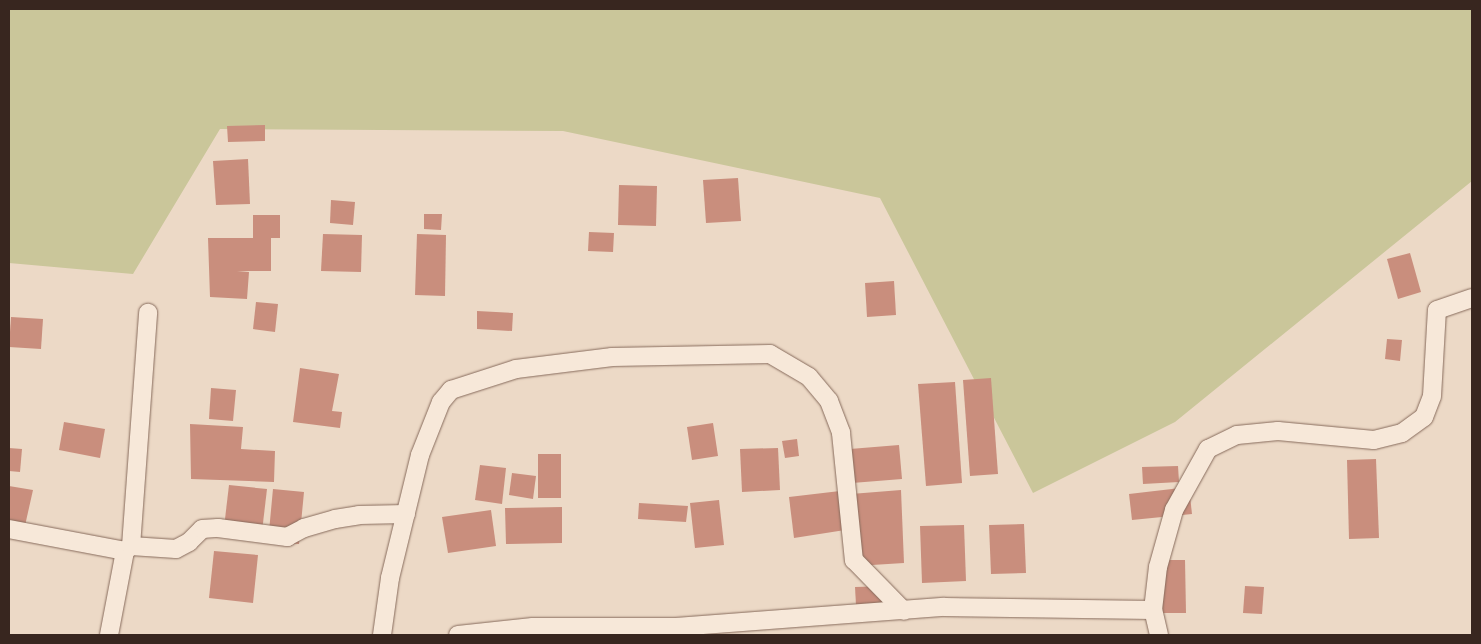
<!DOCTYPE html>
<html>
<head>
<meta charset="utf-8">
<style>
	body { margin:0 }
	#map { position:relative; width:1481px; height:644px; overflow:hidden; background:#ecd9c6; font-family:"Times New Roman",serif }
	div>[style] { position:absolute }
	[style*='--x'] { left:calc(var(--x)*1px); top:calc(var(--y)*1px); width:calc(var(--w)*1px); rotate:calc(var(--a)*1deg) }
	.green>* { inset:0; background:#cac69a }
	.building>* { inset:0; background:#c98e7d }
	.roads { filter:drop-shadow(0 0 1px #876b5c) drop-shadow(0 0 1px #876b5c) }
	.minor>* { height:18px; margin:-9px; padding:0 9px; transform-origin:9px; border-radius:9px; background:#f7e8d9 }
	span { translate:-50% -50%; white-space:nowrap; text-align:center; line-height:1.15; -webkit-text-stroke:4px #f4e5d5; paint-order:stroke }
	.frame { position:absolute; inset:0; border:10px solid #38261f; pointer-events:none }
</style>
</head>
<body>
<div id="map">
	<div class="green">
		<div style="clip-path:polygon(9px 9px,1472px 9px,1472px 181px,1175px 422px,1033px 493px,880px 198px,563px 131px,220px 129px,133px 274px,9px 263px)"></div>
	</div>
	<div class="building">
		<div style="clip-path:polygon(265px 125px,265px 141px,228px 142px,227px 126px)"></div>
		<div style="clip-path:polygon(248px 159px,250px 204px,216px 205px,213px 161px)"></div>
		<div style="clip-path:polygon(738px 178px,741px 221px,706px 223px,703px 180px)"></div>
		<div style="clip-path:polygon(619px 185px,657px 186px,656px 226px,618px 225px)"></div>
		<div style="clip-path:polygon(331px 200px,355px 202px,353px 225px,330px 223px)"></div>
		<div style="clip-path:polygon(424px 214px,442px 214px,441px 230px,424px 229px)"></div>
		<div style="clip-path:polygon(253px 215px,280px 215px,280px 238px,271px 238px,271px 271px,237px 271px,249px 272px,247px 299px,210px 297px,208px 238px,253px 238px)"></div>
		<div style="clip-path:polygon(589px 232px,614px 233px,613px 252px,588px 251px)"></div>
		<div style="clip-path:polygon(323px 234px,362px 235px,361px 272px,321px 271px)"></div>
		<div style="clip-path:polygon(417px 234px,446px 235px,445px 296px,415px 295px)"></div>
		<div style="clip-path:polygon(1410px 253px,1421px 292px,1398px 299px,1387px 259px)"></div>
		<div style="clip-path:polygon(894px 281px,896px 315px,867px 317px,865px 283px)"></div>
		<div style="clip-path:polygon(256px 302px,278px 304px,275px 332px,253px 329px)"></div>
		<div style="clip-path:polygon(477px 311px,513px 313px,512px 331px,477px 329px)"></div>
		<div style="clip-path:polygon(11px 317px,43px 319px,41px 349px,9px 347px)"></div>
		<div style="clip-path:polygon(1387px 339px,1402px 340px,1400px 361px,1385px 359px)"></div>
		<div style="clip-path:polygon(300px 368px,339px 374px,332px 411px,342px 412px,340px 428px,293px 422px)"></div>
		<div style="clip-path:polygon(991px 378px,998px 474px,970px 476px,963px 380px)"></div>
		<div style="clip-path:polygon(955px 382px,962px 483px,926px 486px,918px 384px)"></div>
		<div style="clip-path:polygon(211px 388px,236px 390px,233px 421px,209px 419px)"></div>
		<div style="clip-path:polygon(64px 422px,105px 429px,100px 458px,59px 450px)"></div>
		<div style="clip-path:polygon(713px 423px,718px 456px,692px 460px,687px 427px)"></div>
		<div style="clip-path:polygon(190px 424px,243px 427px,241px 449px,275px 451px,274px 482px,191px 479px)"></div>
		<div style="clip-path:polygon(797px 439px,799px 456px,785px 458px,782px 441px)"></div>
		<div style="clip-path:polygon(899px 445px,902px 479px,852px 483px,850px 449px)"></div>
		<div style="clip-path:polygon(9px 448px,22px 449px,20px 472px,9px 471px)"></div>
		<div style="clip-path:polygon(778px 448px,780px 490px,742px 492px,740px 449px)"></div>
		<div style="clip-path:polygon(538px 454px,561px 454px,561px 498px,538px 498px)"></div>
		<div style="clip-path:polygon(1376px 459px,1379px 538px,1349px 539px,1347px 460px)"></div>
		<div style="clip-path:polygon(480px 465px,506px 468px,502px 504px,475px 500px)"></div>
		<div style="clip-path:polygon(1178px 466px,1179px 482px,1143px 484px,1142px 467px)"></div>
		<div style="clip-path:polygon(512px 473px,536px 476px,533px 499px,509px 495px)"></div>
		<div style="clip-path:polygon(229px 485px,267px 489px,261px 540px,223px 536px)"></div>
		<div style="clip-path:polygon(9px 486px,33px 490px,24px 530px,9px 530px)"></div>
		<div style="clip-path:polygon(1189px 487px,1192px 514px,1132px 520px,1129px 494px)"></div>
		<div style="clip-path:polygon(273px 489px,304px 492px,299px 544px,268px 542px)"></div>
		<div style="clip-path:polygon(901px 490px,904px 563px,856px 566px,851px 494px)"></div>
		<div style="clip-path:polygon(840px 491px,845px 530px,794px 538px,789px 497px)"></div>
		<div style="clip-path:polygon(719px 500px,724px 545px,695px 548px,690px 503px)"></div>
		<div style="clip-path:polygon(639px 503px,688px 506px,686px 522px,638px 519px)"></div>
		<div style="clip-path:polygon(562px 507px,562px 543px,506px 544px,505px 508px)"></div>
		<div style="clip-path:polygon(491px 510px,496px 546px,448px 553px,442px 517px)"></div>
		<div style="clip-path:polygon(1024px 524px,1026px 573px,991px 574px,989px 525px)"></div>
		<div style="clip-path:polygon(964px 525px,966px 581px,922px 583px,920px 526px)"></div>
		<div style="clip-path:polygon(214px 551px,258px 555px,253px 603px,209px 598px)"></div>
		<div style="clip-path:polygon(1157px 560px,1185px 560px,1186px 613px,1159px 613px)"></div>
		<div style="clip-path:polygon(890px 586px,891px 603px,856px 605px,855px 587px)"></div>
		<div style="clip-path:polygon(1245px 586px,1264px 587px,1262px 614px,1243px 613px)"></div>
	</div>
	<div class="roads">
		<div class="minor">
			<div style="--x:9;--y:529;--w:118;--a:10.7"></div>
			<div style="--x:131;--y:546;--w:234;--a:-85.8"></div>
			<div style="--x:109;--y:635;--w:86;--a:-79.2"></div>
			<div style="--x:125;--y:551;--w:8;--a:-40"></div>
			<div style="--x:131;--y:546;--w:45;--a:3.8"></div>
			<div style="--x:176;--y:549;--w:15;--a:-28"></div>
			<div style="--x:189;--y:542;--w:18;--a:-45"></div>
			<div style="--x:202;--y:529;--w:16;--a:-4"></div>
			<div style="--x:218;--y:528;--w:70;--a:7.4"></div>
			<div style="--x:287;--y:537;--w:19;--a:-28"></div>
			<div style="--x:304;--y:528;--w:32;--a:-16"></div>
			<div style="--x:335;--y:519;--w:24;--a:-9"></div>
			<div style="--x:359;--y:515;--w:47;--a:-1.2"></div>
			<div style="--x:382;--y:635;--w:58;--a:-82"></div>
			<div style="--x:390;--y:578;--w:127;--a:-76.3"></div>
			<div style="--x:420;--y:455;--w:57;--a:-68.4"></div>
			<div style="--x:441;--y:402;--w:16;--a:-50"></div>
			<div style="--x:451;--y:390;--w:68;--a:-17.9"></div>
			<div style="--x:516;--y:369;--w:97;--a:-7.1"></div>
			<div style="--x:612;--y:357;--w:158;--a:-1.1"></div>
			<div style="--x:770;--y:354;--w:45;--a:30.5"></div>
			<div style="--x:809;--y:377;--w:31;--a:50"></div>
			<div style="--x:829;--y:401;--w:34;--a:69"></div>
			<div style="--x:841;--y:433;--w:128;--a:84.2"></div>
			<div style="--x:854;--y:560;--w:71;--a:45.6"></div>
			<div style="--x:458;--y:635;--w:75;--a:-6.1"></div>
			<div style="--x:533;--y:627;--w:143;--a:0"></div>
			<div style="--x:676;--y:627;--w:269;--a:-4.3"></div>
			<div style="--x:944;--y:607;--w:209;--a:0.8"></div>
			<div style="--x:1159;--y:635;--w:26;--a:-103"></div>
			<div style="--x:1153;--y:610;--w:43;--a:-83.4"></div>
			<div style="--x:1158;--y:567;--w:59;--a:-74.3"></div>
			<div style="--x:1174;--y:510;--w:70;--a:-60.9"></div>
			<div style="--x:1208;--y:449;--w:32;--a:-26"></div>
			<div style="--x:1237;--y:435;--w:41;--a:-5.6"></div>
			<div style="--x:1278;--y:431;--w:96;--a:5.4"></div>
			<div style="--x:1374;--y:440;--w:29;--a:-14"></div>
			<div style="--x:1402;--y:433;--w:27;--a:-36"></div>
			<div style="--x:1424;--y:417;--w:22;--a:-69"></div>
			<div style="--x:1432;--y:396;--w:86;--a:-86.7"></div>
			<div style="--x:1437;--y:310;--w:37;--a:-19"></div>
		</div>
	</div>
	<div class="frame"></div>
</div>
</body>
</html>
